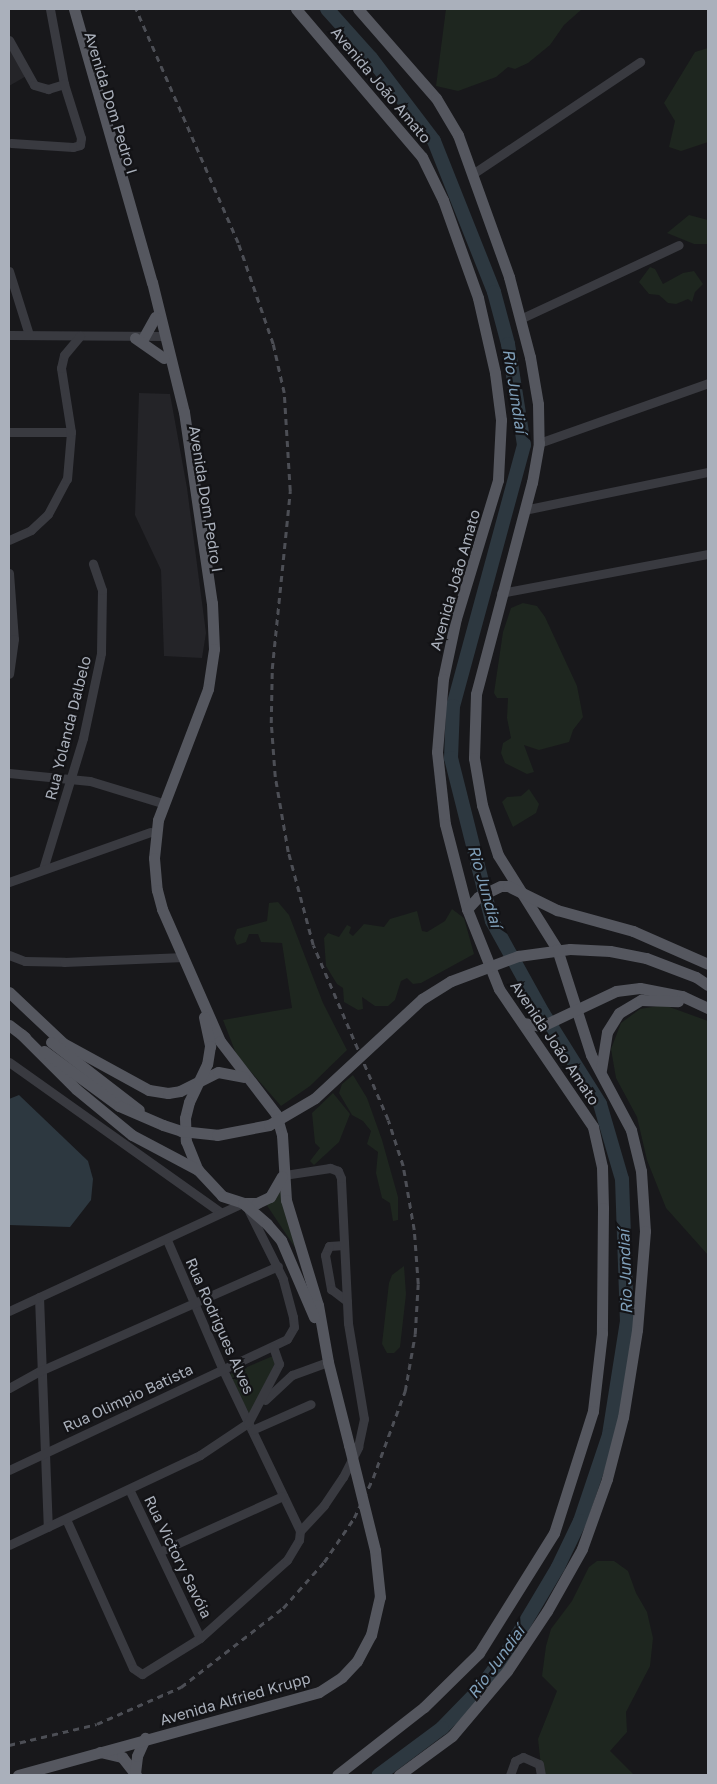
<!DOCTYPE html>
<html>
<head>
<meta charset="utf-8">
<style>
	body { margin:0 }
	#map { position:relative; width:717px; height:1784px; overflow:hidden; background:#18181b; font-family:"Golos Text",sans-serif }
	div>[style] { position:absolute }
	[style*='--x'] { left:calc(var(--x)*1px); top:calc(var(--y)*1px); width:calc(var(--w)*1px); rotate:calc(var(--a)*1deg) }
	.built>* { inset:0; background:#242428 }
	.green>* { inset:0; background:#1e261f }
	.water>* { inset:0; background:#2d3840 }
	.river>* { height:14px; margin:-7px; padding:0 7px; transform-origin:7px; border-radius:7px; background:#2d3840 }
	.minor>* { height:9px; margin:-4.5px; padding:0 4.5px; transform-origin:4.5px; border-radius:4.5px; background:#393a40 }
	.major>* { height:11px; margin:-5.5px; padding:0 5.5px; transform-origin:5.5px; border-radius:5.5px; background:#55575f }
	.rail>* { height:2.5px; margin-top:-1.25px; transform-origin:0; background:repeating-linear-gradient(90deg,#4c4e55 0 6px,transparent 0 11px) }
	.major-bridge>* { height:11px; margin:-5.5px; padding:0 5.5px; transform-origin:5.5px; border-radius:5.5px; background:#55575f }
	span { translate:-50% -50%; white-space:nowrap; text-align:center; line-height:1.15; -webkit-text-stroke:4.5px #131316; paint-order:stroke }
	.street-label { font-size:15px; color:#aab0bb }
	.water-label { font-size:16px; color:#7f9fb9; font-style:italic }
	.frame { position:absolute; inset:0; border:10px solid #aab0bb; pointer-events:none }
</style>
</head>
<body>
<div id="map">
	<div class="built">
		<div style="clip-path:polygon(9px 44px,28px 75px,9px 86px)"></div>
		<div style="clip-path:polygon(139px 393px,170px 394px,187px 488px,206px 633px,202px 658px,164px 656px,161px 570px,135px 515px)"></div>
	</div>
	<div class="green">
		<div style="clip-path:polygon(446px 9px,582px 9px,564px 25px,550px 45px,528px 63px,515px 69px,508px 67px,496px 77px,458px 91px,436px 86px)"></div>
		<div style="clip-path:polygon(708px 48px,708px 142px,681px 151px,669px 147px,675px 121px,664px 103px,695px 52px)"></div>
		<div style="clip-path:polygon(689px 215px,708px 220px,708px 244px,694px 244px,667px 233px)"></div>
		<div style="clip-path:polygon(650px 267px,655px 269px,663px 284px,683px 273px,694px 271px,703px 284px,695px 292px,692px 302px,688px 299px,676px 304px,668px 303px,659px 295px,649px 294px,639px 282px)"></div>
		<div style="clip-path:polygon(523px 603px,537px 606px,545px 617px,577px 686px,583px 717px,573px 730px,569px 742px,539px 750px,524px 745px,534px 772px,527px 774px,505px 763px,501px 753px,503px 743px,511px 738px,507px 718px,508px 698px,497px 698px,494px 693px,503px 632px,511px 608px)"></div>
		<div style="clip-path:polygon(529px 789px,539px 804px,536px 813px,513px 827px,502px 802px,507px 797px,521px 796px)"></div>
		<div style="clip-path:polygon(278px 902px,289px 915px,323px 1003px,347px 1050px,310px 1086px,281px 1106px,237px 1056px,223px 1020px,292px 1008px,282px 943px,261px 942px,258px 934px,249px 934px,246px 942px,237px 945px,234px 938px,237px 929px,267px 921px,269px 903px)"></div>
		<div style="clip-path:polygon(452px 909px,464px 918px,474px 954px,421px 983px,413px 984px,407px 978px,401px 981px,395px 1000px,388px 1006px,375px 1006px,362px 997px,363px 1009px,358px 1010px,344px 1002px,343px 988px,337px 984px,326px 966px,324px 938px,328px 933px,339px 937px,347px 925px,351px 927px,349px 933px,353px 936px,364px 924px,384px 927px,390px 919px,417px 911px,422px 931px,427px 932px,445px 921px)"></div>
		<div style="clip-path:polygon(664px 1005px,708px 1021px,708px 1255px,666px 1208px,647px 1160px,637px 1117px,616px 1078px,611px 1049px,621px 1023px,640px 1009px)"></div>
		<div style="clip-path:polygon(353px 1075px,367px 1098px,382px 1140px,398px 1197px,398px 1220px,393px 1221px,390px 1203px,382px 1198px,376px 1173px,378px 1152px,367px 1144px,371px 1131px,363px 1121px,352px 1115px,339px 1093px,342px 1084px)"></div>
		<div style="clip-path:polygon(333px 1093px,350px 1114px,339px 1142px,314px 1165px,310px 1161px,320px 1148px,315px 1143px,312px 1113px)"></div>
		<div style="clip-path:polygon(283px 1190px,300px 1255px,266px 1204px)"></div>
		<div style="clip-path:polygon(404px 1266px,406px 1294px,400px 1347px,394px 1353px,387px 1353px,382px 1344px,389px 1283px,392px 1275px)"></div>
		<div style="clip-path:polygon(273px 1356px,277px 1359px,250px 1415px,228px 1375px)"></div>
		<div style="clip-path:polygon(597px 1561px,614px 1561px,628px 1571px,636px 1593px,647px 1612px,653px 1638px,650px 1666px,626px 1712px,627px 1732px,610px 1751px,634px 1775px,542px 1775px,538px 1739px,557px 1691px,542px 1676px,546px 1646px,551px 1629px,572px 1601px,589px 1567px)"></div>
	</div>
	<div class="water">
		<div style="clip-path:polygon(19px 1095px,88px 1161px,93px 1179px,91px 1200px,70px 1227px,9px 1225px,9px 1099px)"></div>
	</div>
	<div class="river">
		<div style="--x:327;--y:9;--w:66;--a:48.1"></div>
		<div style="--x:371;--y:58;--w:104;--a:52.8"></div>
		<div style="--x:434;--y:141;--w:162;--a:68.3"></div>
		<div style="--x:494;--y:292;--w:54;--a:74.9"></div>
		<div style="--x:508;--y:344;--w:102;--a:81"></div>
		<div style="--x:524;--y:445;--w:270;--a:105.2"></div>
		<div style="--x:453;--y:706;--w:52;--a:92.2"></div>
		<div style="--x:451;--y:758;--w:168;--a:75.9"></div>
		<div style="--x:492;--y:921;--w:105;--a:61"></div>
		<div style="--x:543;--y:1013;--w:107;--a:57.9"></div>
		<div style="--x:600;--y:1104;--w:78;--a:73.7"></div>
		<div style="--x:622;--y:1179;--w:86;--a:88"></div>
		<div style="--x:625;--y:1265;--w:56;--a:88"></div>
		<div style="--x:627;--y:1321;--w:115;--a:99"></div>
		<div style="--x:609;--y:1435;--w:91;--a:108.6"></div>
		<div style="--x:580;--y:1521;--w:51;--a:115.6"></div>
		<div style="--x:558;--y:1567;--w:92;--a:120.7"></div>
		<div style="--x:511;--y:1646;--w:54;--a:126"></div>
		<div style="--x:479;--y:1690;--w:53;--a:134.2"></div>
		<div style="--x:442;--y:1728;--w:79;--a:143.3"></div>
	</div>
	<div class="minor">
		<div style="--x:9;--y:40;--w:51;--a:60.9"></div>
		<div style="--x:34;--y:85;--w:15;--a:16"></div>
		<div style="--x:48;--y:89;--w:17;--a:-17"></div>
		<div style="--x:64;--y:84;--w:76;--a:-100.6"></div>
		<div style="--x:11;--y:143;--w:62;--a:3.7"></div>
		<div style="--x:73;--y:147;--w:7;--a:-16"></div>
		<div style="--x:80;--y:145;--w:7;--a:-82"></div>
		<div style="--x:81;--y:138;--w:57;--a:-107.5"></div>
		<div style="--x:474;--y:173;--w:200;--a:-33.8"></div>
		<div style="--x:9;--y:271;--w:67;--a:72.6"></div>
		<div style="--x:520;--y:319;--w:175;--a:-25"></div>
		<div style="--x:9;--y:335;--w:156;--a:0.4"></div>
		<div style="--x:9;--y:432;--w:62;--a:0"></div>
		<div style="--x:539;--y:443;--w:179;--a:-19.5"></div>
		<div style="--x:524;--y:510;--w:188;--a:-11.7"></div>
		<div style="--x:9;--y:540;--w:24;--a:-24"></div>
		<div style="--x:31;--y:530;--w:23;--a:-43"></div>
		<div style="--x:48;--y:514;--w:40;--a:-62"></div>
		<div style="--x:67;--y:479;--w:47;--a:-85.1"></div>
		<div style="--x:71;--y:432;--w:65;--a:-98.9"></div>
		<div style="--x:61;--y:368;--w:13;--a:-77"></div>
		<div style="--x:64;--y:355;--w:25;--a:-50"></div>
		<div style="--x:9;--y:573;--w:66;--a:85.7"></div>
		<div style="--x:14;--y:639;--w:35;--a:98"></div>
		<div style="--x:501;--y:593;--w:211;--a:-10.7"></div>
		<div style="--x:9;--y:773;--w:81;--a:5.6"></div>
		<div style="--x:90;--y:781;--w:75;--a:17"></div>
		<div style="--x:43;--y:869;--w:137;--a:-73"></div>
		<div style="--x:83;--y:738;--w:87;--a:-78"></div>
		<div style="--x:101;--y:653;--w:63;--a:-89.1"></div>
		<div style="--x:102;--y:590;--w:28;--a:-109"></div>
		<div style="--x:9;--y:882;--w:150;--a:-19.5"></div>
		<div style="--x:9;--y:955;--w:17;--a:21"></div>
		<div style="--x:25;--y:961;--w:39;--a:1"></div>
		<div style="--x:64;--y:962;--w:120;--a:-2.4"></div>
		<div style="--x:9;--y:1062;--w:259;--a:35.4"></div>
		<div style="--x:167;--y:1240;--w:142;--a:66.7"></div>
		<div style="--x:223;--y:1370;--w:178;--a:64.4"></div>
		<div style="--x:344;--y:1245;--w:15;--a:176"></div>
		<div style="--x:329;--y:1246;--w:10;--a:114"></div>
		<div style="--x:325;--y:1255;--w:35;--a:80"></div>
		<div style="--x:331;--y:1289;--w:20;--a:37"></div>
		<div style="--x:39;--y:1297;--w:230;--a:87.8"></div>
		<div style="--x:9;--y:1311;--w:258;--a:-24.8"></div>
		<div style="--x:9;--y:1388;--w:35;--a:-29"></div>
		<div style="--x:40;--y:1371;--w:260;--a:-23.8"></div>
		<div style="--x:265;--y:1400;--w:37;--a:-43"></div>
		<div style="--x:292;--y:1375;--w:38;--a:-20"></div>
		<div style="--x:252;--y:1430;--w:64;--a:-23.8"></div>
		<div style="--x:9;--y:1470;--w:307;--a:-25.2"></div>
		<div style="--x:287;--y:1339;--w:14;--a:-60"></div>
		<div style="--x:294;--y:1327;--w:10;--a:-96"></div>
		<div style="--x:293;--y:1317;--w:39;--a:-105"></div>
		<div style="--x:283;--y:1279;--w:76;--a:-116.6"></div>
		<div style="--x:129;--y:1489;--w:165;--a:64.5"></div>
		<div style="--x:66;--y:1519;--w:163;--a:65.8"></div>
		<div style="--x:133;--y:1668;--w:11;--a:34"></div>
		<div style="--x:142;--y:1674;--w:68;--a:-31.8"></div>
		<div style="--x:200;--y:1638;--w:117;--a:-41.9"></div>
		<div style="--x:287;--y:1560;--w:23;--a:-59"></div>
		<div style="--x:299;--y:1540;--w:9;--a:-84"></div>
		<div style="--x:300;--y:1531;--w:35;--a:-47"></div>
		<div style="--x:324;--y:1505;--w:34;--a:-56"></div>
		<div style="--x:343;--y:1477;--w:34;--a:-63"></div>
		<div style="--x:358;--y:1447;--w:29;--a:-78"></div>
		<div style="--x:364;--y:1419;--w:97;--a:-99.5"></div>
		<div style="--x:348;--y:1323;--w:145;--a:-92.8"></div>
		<div style="--x:341;--y:1178;--w:8;--a:-113"></div>
		<div style="--x:338;--y:1171;--w:9;--a:-159"></div>
		<div style="--x:330;--y:1168;--w:47;--a:171.3"></div>
		<div style="--x:9;--y:1545;--w:211;--a:-25.2"></div>
		<div style="--x:200;--y:1455;--w:58;--a:-33.7"></div>
		<div style="--x:248;--y:1423;--w:67;--a:-62.3"></div>
		<div style="--x:279;--y:1364;--w:18;--a:-109"></div>
		<div style="--x:161;--y:1551;--w:134;--a:-24.3"></div>
		<div style="--x:510;--y:1775;--w:15;--a:-70"></div>
		<div style="--x:515;--y:1761;--w:9;--a:-27"></div>
		<div style="--x:523;--y:1757;--w:17;--a:24"></div>
		<div style="--x:539;--y:1764;--w:11;--a:80"></div>
	</div>
	<div class="major">
		<div style="--x:74;--y:9;--w:284;--a:74.1"></div>
		<div style="--x:152;--y:282;--w:134;--a:76.2"></div>
		<div style="--x:184;--y:412;--w:193;--a:81.7"></div>
		<div style="--x:212;--y:603;--w:46;--a:87.5"></div>
		<div style="--x:214;--y:649;--w:40;--a:98.5"></div>
		<div style="--x:208;--y:689;--w:140;--a:110.9"></div>
		<div style="--x:158;--y:820;--w:38;--a:96"></div>
		<div style="--x:154;--y:858;--w:32;--a:85"></div>
		<div style="--x:157;--y:890;--w:20;--a:75"></div>
		<div style="--x:162;--y:909;--w:144;--a:66.3"></div>
		<div style="--x:220;--y:1041;--w:92;--a:52.5"></div>
		<div style="--x:276;--y:1114;--w:22;--a:74"></div>
		<div style="--x:282;--y:1135;--w:65;--a:86.5"></div>
		<div style="--x:286;--y:1200;--w:110;--a:73.1"></div>
		<div style="--x:318;--y:1305;--w:58;--a:80"></div>
		<div style="--x:328;--y:1362;--w:86;--a:75.8"></div>
		<div style="--x:296;--y:9;--w:194;--a:49.6"></div>
		<div style="--x:422;--y:157;--w:48;--a:64"></div>
		<div style="--x:443;--y:200;--w:104;--a:70.3"></div>
		<div style="--x:478;--y:298;--w:77;--a:77.2"></div>
		<div style="--x:495;--y:373;--w:47;--a:82.7"></div>
		<div style="--x:501;--y:420;--w:60;--a:92.9"></div>
		<div style="--x:498;--y:480;--w:144;--a:106.9"></div>
		<div style="--x:456;--y:618;--w:62;--a:102"></div>
		<div style="--x:443;--y:679;--w:73;--a:94.7"></div>
		<div style="--x:437;--y:752;--w:72;--a:83.7"></div>
		<div style="--x:445;--y:824;--w:88;--a:75.5"></div>
		<div style="--x:467;--y:909;--w:86;--a:68.2"></div>
		<div style="--x:499;--y:989;--w:167;--a:55.7"></div>
		<div style="--x:593;--y:1127;--w:41;--a:77.3"></div>
		<div style="--x:602;--y:1167;--w:41;--a:88.6"></div>
		<div style="--x:603;--y:1208;--w:125;--a:90.5"></div>
		<div style="--x:602;--y:1333;--w:79;--a:96.6"></div>
		<div style="--x:593;--y:1411;--w:128;--a:107.7"></div>
		<div style="--x:554;--y:1533;--w:142;--a:122"></div>
		<div style="--x:479;--y:1653;--w:77;--a:135.5"></div>
		<div style="--x:424;--y:1707;--w:110;--a:142"></div>
		<div style="--x:358;--y:9;--w:118;--a:48.8"></div>
		<div style="--x:436;--y:98;--w:43;--a:59.3"></div>
		<div style="--x:458;--y:135;--w:151;--a:70.2"></div>
		<div style="--x:509;--y:277;--w:83;--a:75.3"></div>
		<div style="--x:530;--y:357;--w:48;--a:80.3"></div>
		<div style="--x:538;--y:404;--w:39;--a:89"></div>
		<div style="--x:539;--y:443;--w:40;--a:100"></div>
		<div style="--x:532;--y:482;--w:219;--a:104.8"></div>
		<div style="--x:476;--y:694;--w:64;--a:91.8"></div>
		<div style="--x:474;--y:758;--w:48;--a:80.3"></div>
		<div style="--x:482;--y:805;--w:52;--a:72.3"></div>
		<div style="--x:498;--y:855;--w:111;--a:57.9"></div>
		<div style="--x:557;--y:949;--w:111;--a:72.2"></div>
		<div style="--x:591;--y:1055;--w:85;--a:61.9"></div>
		<div style="--x:631;--y:1130;--w:42;--a:76.3"></div>
		<div style="--x:641;--y:1171;--w:60;--a:86.2"></div>
		<div style="--x:645;--y:1231;--w:99;--a:94.6"></div>
		<div style="--x:637;--y:1330;--w:88;--a:99.1"></div>
		<div style="--x:623;--y:1417;--w:64;--a:104.5"></div>
		<div style="--x:607;--y:1479;--w:74;--a:109.7"></div>
		<div style="--x:582;--y:1549;--w:71;--a:119.4"></div>
		<div style="--x:547;--y:1611;--w:72;--a:123.7"></div>
		<div style="--x:507;--y:1671;--w:85;--a:130.2"></div>
		<div style="--x:452;--y:1736;--w:66;--a:143.7"></div>
		<div style="--x:144;--y:337;--w:23;--a:-61"></div>
		<div style="--x:135;--y:338;--w:35;--a:35"></div>
		<div style="--x:467;--y:909;--w:16;--a:-47"></div>
		<div style="--x:478;--y:897;--w:25;--a:-26"></div>
		<div style="--x:501;--y:886;--w:7;--a:0"></div>
		<div style="--x:508;--y:886;--w:55;--a:26.1"></div>
		<div style="--x:557;--y:910;--w:79;--a:15.4"></div>
		<div style="--x:633;--y:931;--w:82;--a:23.7"></div>
		<div style="--x:696;--y:977;--w:14;--a:34"></div>
		<div style="--x:9;--y:992;--w:74;--a:43.4"></div>
		<div style="--x:63;--y:1043;--w:98;--a:28.7"></div>
		<div style="--x:149;--y:1090;--w:19;--a:9"></div>
		<div style="--x:168;--y:1093;--w:12;--a:-9"></div>
		<div style="--x:180;--y:1091;--w:42;--a:-26.6"></div>
		<div style="--x:218;--y:1072;--w:26;--a:11"></div>
		<div style="--x:204;--y:1017;--w:30;--a:78"></div>
		<div style="--x:210;--y:1046;--w:18;--a:99"></div>
		<div style="--x:207;--y:1064;--w:42;--a:115.3"></div>
		<div style="--x:189;--y:1102;--w:16;--a:104"></div>
		<div style="--x:185;--y:1118;--w:23;--a:88"></div>
		<div style="--x:186;--y:1141;--w:31;--a:68"></div>
		<div style="--x:198;--y:1170;--w:35;--a:47"></div>
		<div style="--x:222;--y:1196;--w:22;--a:18"></div>
		<div style="--x:243;--y:1203;--w:14;--a:0"></div>
		<div style="--x:257;--y:1203;--w:14;--a:-25"></div>
		<div style="--x:270;--y:1197;--w:24;--a:-60"></div>
		<div style="--x:523;--y:1023;--w:19;--a:9"></div>
		<div style="--x:542;--y:1026;--w:82;--a:-25.3"></div>
		<div style="--x:616;--y:991;--w:24;--a:-7"></div>
		<div style="--x:640;--y:988;--w:43;--a:10.8"></div>
		<div style="--x:682;--y:996;--w:29;--a:25"></div>
		<div style="--x:9;--y:1025;--w:20;--a:37"></div>
		<div style="--x:21;--y:1034;--w:78;--a:45"></div>
		<div style="--x:76;--y:1089;--w:72;--a:39.4"></div>
		<div style="--x:132;--y:1135;--w:75;--a:27.9"></div>
		<div style="--x:51;--y:1042;--w:111;--a:37.7"></div>
		<div style="--x:44;--y:1051;--w:93;--a:36.3"></div>
		<div style="--x:119;--y:1106;--w:48;--a:23.4"></div>
		<div style="--x:601;--y:1070;--w:38;--a:-81"></div>
		<div style="--x:607;--y:1032;--w:22;--a:-58"></div>
		<div style="--x:619;--y:1013;--w:26;--a:-31"></div>
		<div style="--x:641;--y:1000;--w:37;--a:2"></div>
		<div style="--x:243;--y:1203;--w:32;--a:41"></div>
		<div style="--x:267;--y:1224;--w:21;--a:49"></div>
		<div style="--x:281;--y:1240;--w:84;--a:66.8"></div>
		<div style="--x:100;--y:1752;--w:23;--a:13"></div>
		<div style="--x:122;--y:1757;--w:23;--a:52"></div>
		<div style="--x:135;--y:1773;--w:17;--a:-83"></div>
		<div style="--x:137;--y:1756;--w:20;--a:-66"></div>
		<div style="--x:18;--y:1775;--w:312;--a:-15.4"></div>
		<div style="--x:319;--y:1692;--w:27;--a:-33"></div>
		<div style="--x:342;--y:1677;--w:22;--a:-47"></div>
		<div style="--x:357;--y:1661;--w:30;--a:-62"></div>
		<div style="--x:371;--y:1635;--w:39;--a:-77"></div>
		<div style="--x:380;--y:1597;--w:47;--a:-96.1"></div>
	</div>
	<div class="rail">
		<div style="--x:9;--y:1745;--w:90;--a:-13.4"></div>
		<div style="--x:97;--y:1724;--w:92;--a:-23.8"></div>
		<div style="--x:181;--y:1687;--w:129;--a:-37.8"></div>
		<div style="--x:283;--y:1608;--w:62;--a:-48.3"></div>
		<div style="--x:324;--y:1562;--w:53;--a:-55.7"></div>
		<div style="--x:354;--y:1518;--w:44;--a:-64.6"></div>
		<div style="--x:373;--y:1478;--w:93;--a:-69.8"></div>
		<div style="--x:405;--y:1391;--w:58;--a:-80"></div>
		<div style="--x:415;--y:1334;--w:50;--a:-86.6"></div>
		<div style="--x:418;--y:1284;--w:54;--a:-94.2"></div>
		<div style="--x:414;--y:1230;--w:65;--a:-99.8"></div>
		<div style="--x:403;--y:1166;--w:48;--a:-108.1"></div>
		<div style="--x:388;--y:1120;--w:190;--a:-113.2"></div>
		<div style="--x:313;--y:945;--w:96;--a:-105"></div>
		<div style="--x:288;--y:852;--w:76;--a:-99.8"></div>
		<div style="--x:275;--y:777;--w:54;--a:-94.2"></div>
		<div style="--x:271;--y:723;--w:54;--a:-88.9"></div>
		<div style="--x:272;--y:669;--w:179;--a:-84.2"></div>
		<div style="--x:290;--y:491;--w:98;--a:-93.5"></div>
		<div style="--x:284;--y:393;--w:50;--a:-102.7"></div>
		<div style="--x:273;--y:344;--w:107;--a:-109.1"></div>
		<div style="--x:238;--y:243;--w:255;--a:-113.6"></div>
	</div>
	<div class="major-bridge">
		<div style="--x:163;--y:1125;--w:19;--a:18"></div>
		<div style="--x:181;--y:1131;--w:36;--a:6"></div>
		<div style="--x:217;--y:1135;--w:53;--a:-10.9"></div>
		<div style="--x:269;--y:1125;--w:53;--a:-30.4"></div>
		<div style="--x:315;--y:1098;--w:146;--a:-42.8"></div>
		<div style="--x:422;--y:999;--w:34;--a:-32"></div>
		<div style="--x:451;--y:981;--w:72;--a:-20.5"></div>
		<div style="--x:518;--y:956;--w:52;--a:-7.7"></div>
		<div style="--x:570;--y:949;--w:40;--a:2.9"></div>
		<div style="--x:610;--y:951;--w:37;--a:11"></div>
		<div style="--x:646;--y:958;--w:53;--a:20.8"></div>
		<div style="--x:349;--y:1445;--w:108;--a:76.1"></div>
	</div>
	<div class="street-label">
		<span style="left:381px;top:85px;rotate:50deg">Avenida João Amato</span>
		<span style="left:111px;top:103px;rotate:73deg">Avenida Dom Pedro I</span>
		<span style="left:206px;top:499px;rotate:81deg">Avenida Dom Pedro I</span>
		<span style="left:455px;top:580px;rotate:-74deg">Avenida João Amato</span>
		<span style="left:68px;top:728px;rotate:-76deg">Rua Yolanda Dalbelo</span>
		<span style="left:555px;top:1043px;rotate:56deg">Avenida João Amato</span>
		<span style="left:220px;top:1326px;rotate:66deg">Rua Rodrigues Alves</span>
		<span style="left:128px;top:1398px;rotate:-25deg">Rua Olimpio Batista</span>
		<span style="left:178px;top:1557px;rotate:64deg">Rua Victory Savóia</span>
		<span style="left:235px;top:1699px;rotate:-16deg">Avenida Alfried Krupp</span>
	</div>
	<div class="water-label">
		<span style="left:515px;top:391px;rotate:81deg">Rio Jundiaí</span>
		<span style="left:485px;top:886px;rotate:74deg">Rio Jundiaí</span>
		<span style="left:625px;top:1272px;rotate:-92deg">Rio Jundiaí</span>
		<span style="left:496px;top:1662px;rotate:-54deg">Rio Jundiaí</span>
	</div>
	<div class="frame"></div>
</div>
</body>
</html>
